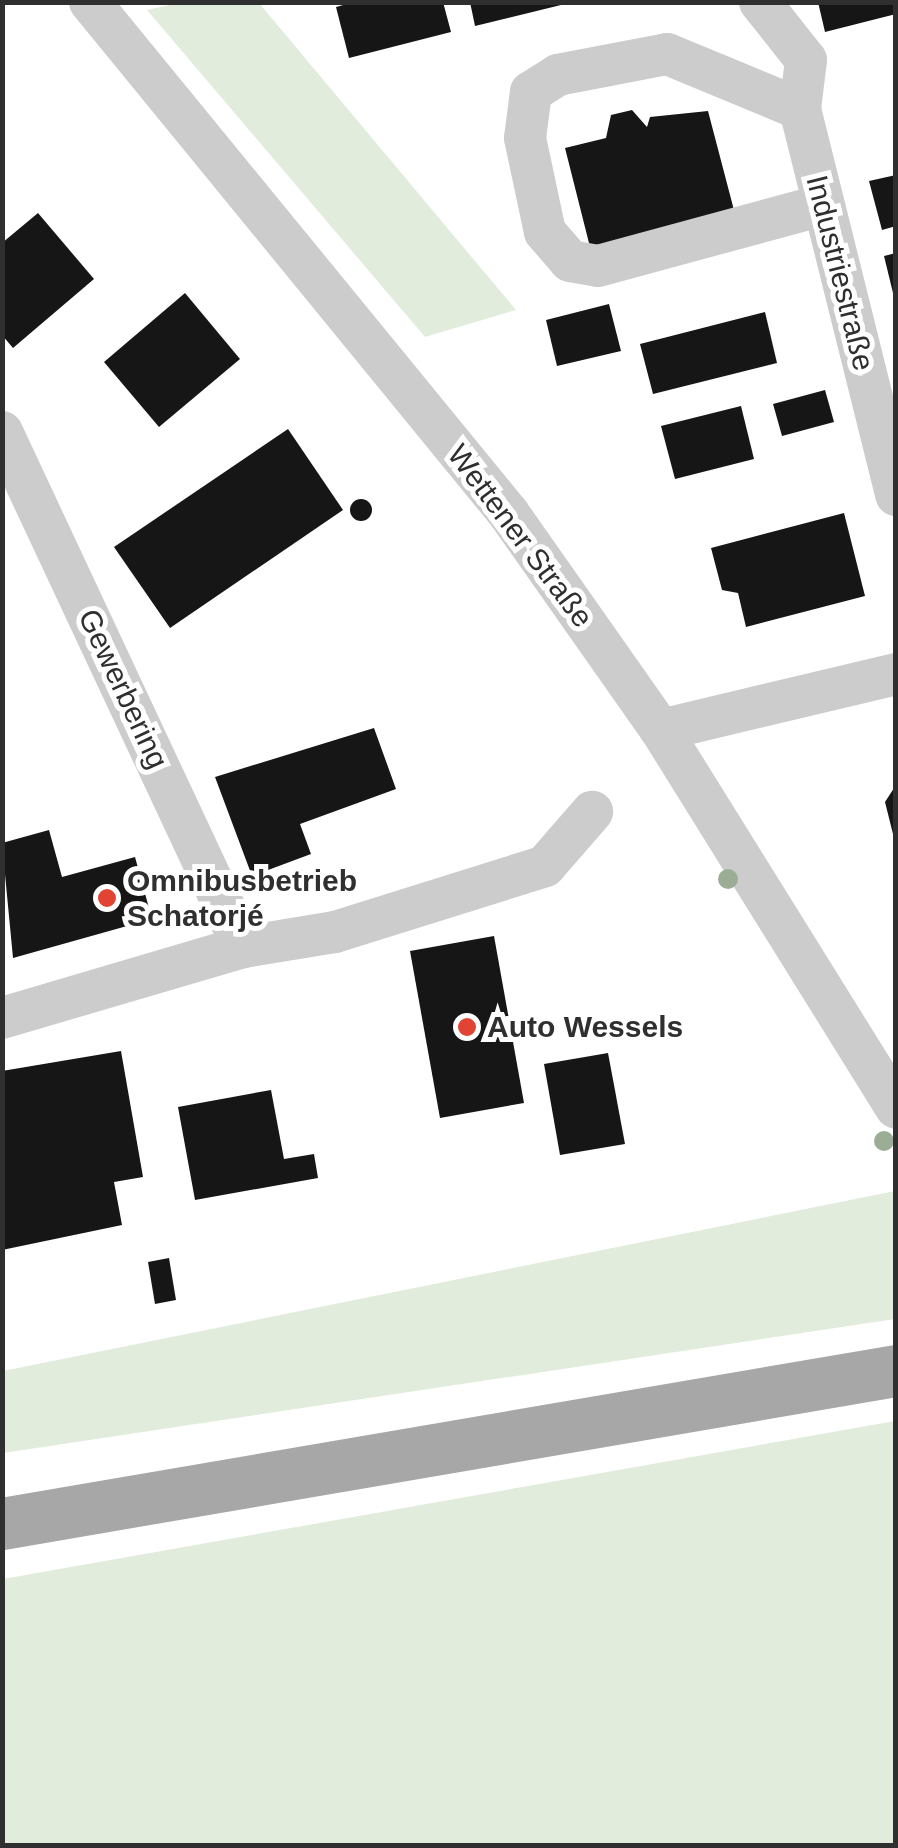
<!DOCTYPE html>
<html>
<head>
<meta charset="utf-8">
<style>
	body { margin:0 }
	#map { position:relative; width:898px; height:1848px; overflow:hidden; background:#fff; font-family:Arial,sans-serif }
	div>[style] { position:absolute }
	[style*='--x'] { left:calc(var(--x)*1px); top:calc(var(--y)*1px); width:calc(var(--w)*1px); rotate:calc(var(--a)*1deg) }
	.green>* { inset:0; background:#e2ecdd }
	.building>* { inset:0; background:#161616 }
	.round { border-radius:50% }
	.minor>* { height:42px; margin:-21px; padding:0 21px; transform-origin:21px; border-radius:21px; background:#ccc }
	.major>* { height:52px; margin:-26px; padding:0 26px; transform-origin:26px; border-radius:26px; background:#a7a7a7 }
	.trees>* { width:20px; height:20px; margin:-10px; border-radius:50%; background:#9bad94 }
	.dots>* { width:28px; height:28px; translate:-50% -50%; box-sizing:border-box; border:5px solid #fff; border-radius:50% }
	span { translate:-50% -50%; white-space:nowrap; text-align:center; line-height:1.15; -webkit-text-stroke:10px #fff; paint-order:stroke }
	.street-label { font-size:30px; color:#2f2f2f }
	.poi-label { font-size:30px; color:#2f2f2f; font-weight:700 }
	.left { translate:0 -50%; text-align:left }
	.frame { position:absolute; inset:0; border:5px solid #2f2f2f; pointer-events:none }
</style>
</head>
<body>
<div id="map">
	<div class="green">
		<div style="clip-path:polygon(179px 3px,259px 3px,516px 310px,425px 337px,147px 10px)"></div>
		<div style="clip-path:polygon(895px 1191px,895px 1319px,3px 1453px,3px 1371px)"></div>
		<div style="clip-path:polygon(895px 1421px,895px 1845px,3px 1845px,3px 1579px)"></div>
	</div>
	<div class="building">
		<div style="clip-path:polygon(354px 2px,443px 2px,451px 32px,349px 58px,336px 7px)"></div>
		<div style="clip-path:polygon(470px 2px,565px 2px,565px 4px,475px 26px)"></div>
		<div style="clip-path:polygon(818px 2px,896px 2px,896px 14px,825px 32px)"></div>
		<div style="clip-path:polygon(632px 110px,647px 127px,650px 117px,708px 111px,735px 214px,591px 251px,565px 148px,606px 138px,611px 115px)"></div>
		<div style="clip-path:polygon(896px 175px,896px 226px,882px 230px,869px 181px)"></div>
		<div style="clip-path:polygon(38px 213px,94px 279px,13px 348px,2px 335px,2px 243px)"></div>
		<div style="clip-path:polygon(896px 253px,896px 297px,894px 297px,884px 256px)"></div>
		<div style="clip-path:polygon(185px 293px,240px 359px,159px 427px,104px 362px)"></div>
		<div style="clip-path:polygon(609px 304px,621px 351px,557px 366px,546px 320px)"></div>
		<div style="clip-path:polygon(765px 312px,777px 363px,653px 394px,640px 344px)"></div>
		<div style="clip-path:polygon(825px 390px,834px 422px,782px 436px,773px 404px)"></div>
		<div style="clip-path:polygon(741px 406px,754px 459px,675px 479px,661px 426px)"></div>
		<div style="clip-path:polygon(288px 429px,343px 510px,170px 628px,114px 547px)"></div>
		<div class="round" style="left:350px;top:499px;width:22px;height:22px"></div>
		<div style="clip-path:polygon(844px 513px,865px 596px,746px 627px,738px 593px,722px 590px,711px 548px)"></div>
		<div style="clip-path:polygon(374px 728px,396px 789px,300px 824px,311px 854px,252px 876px,215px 777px)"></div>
		<div style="clip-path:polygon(896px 785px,896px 838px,894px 838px,885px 802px)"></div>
		<div style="clip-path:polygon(49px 830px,62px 877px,135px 857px,152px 919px,13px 958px,2px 843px)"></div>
		<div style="clip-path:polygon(494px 936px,524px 1103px,440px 1118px,410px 951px)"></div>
		<div style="clip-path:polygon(121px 1051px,143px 1177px,114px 1182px,122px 1225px,2px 1250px,2px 1071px)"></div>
		<div style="clip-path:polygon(608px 1053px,625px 1144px,560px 1155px,544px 1064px)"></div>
		<div style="clip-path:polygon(271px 1090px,284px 1159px,314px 1154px,318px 1178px,195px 1200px,178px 1107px)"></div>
		<div style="clip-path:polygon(169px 1258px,176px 1300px,155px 1304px,148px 1262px)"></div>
	</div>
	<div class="minor">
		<div style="--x:90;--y:2;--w:662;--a:50.7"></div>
		<div style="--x:509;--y:514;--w:264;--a:54.9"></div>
		<div style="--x:661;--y:730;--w:445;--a:58.1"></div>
		<div style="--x:760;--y:2;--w:74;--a:51.6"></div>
		<div style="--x:806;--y:60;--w:49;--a:97"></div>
		<div style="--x:800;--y:109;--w:398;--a:76"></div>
		<div style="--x:800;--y:109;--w:144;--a:-157.5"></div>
		<div style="--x:667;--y:54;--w:111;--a:169.1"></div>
		<div style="--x:558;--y:75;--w:32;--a:148"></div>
		<div style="--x:531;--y:92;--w:46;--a:97.4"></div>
		<div style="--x:525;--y:138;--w:96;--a:78"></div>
		<div style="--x:545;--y:232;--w:38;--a:49"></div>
		<div style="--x:570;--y:261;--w:28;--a:10"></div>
		<div style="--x:598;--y:266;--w:233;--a:-15.2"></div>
		<div style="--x:2;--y:432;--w:569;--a:64.92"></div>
		<div style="--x:243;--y:947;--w:251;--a:163.6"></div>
		<div style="--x:661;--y:730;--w:242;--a:-13.4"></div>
		<div style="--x:243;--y:947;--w:93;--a:-9.3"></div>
		<div style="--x:335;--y:932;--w:220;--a:-17.4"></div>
		<div style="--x:545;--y:866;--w:72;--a:-49"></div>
	</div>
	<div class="major">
		<div style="--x:2;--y:1524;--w:907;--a:-9.71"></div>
	</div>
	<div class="trees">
		<div style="left:728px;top:879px"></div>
		<div style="left:884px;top:1141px"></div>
	</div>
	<div class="dots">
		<div style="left:107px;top:898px;background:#e24434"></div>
		<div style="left:467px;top:1027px;background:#e24434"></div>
	</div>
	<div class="street-label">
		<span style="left:840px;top:273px;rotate:76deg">Industriestraße</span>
		<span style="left:520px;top:536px;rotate:53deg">Wettener Straße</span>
		<span style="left:123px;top:689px;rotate:65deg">Gewerbering</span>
	</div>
	<div class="poi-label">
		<span class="left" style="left:127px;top:898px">Omnibusbetrieb<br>Schatorjé</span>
		<span class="left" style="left:487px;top:1027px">Auto Wessels</span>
	</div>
	<div class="frame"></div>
</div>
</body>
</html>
